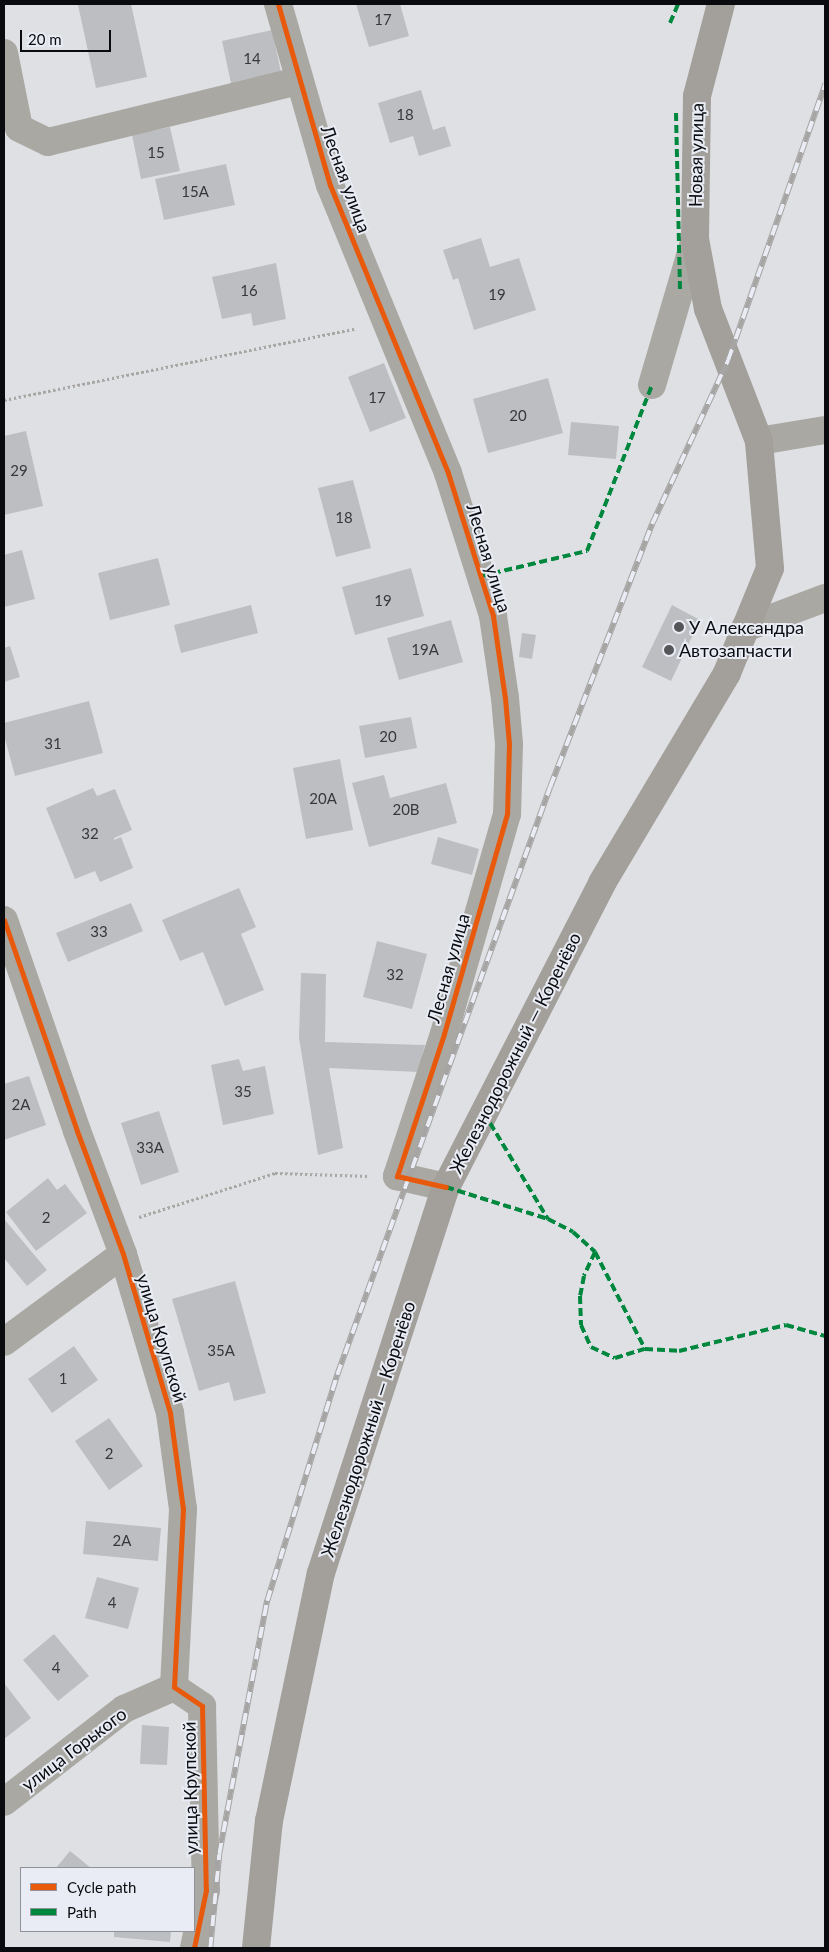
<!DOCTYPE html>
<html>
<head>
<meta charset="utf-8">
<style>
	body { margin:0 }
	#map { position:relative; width:829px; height:1952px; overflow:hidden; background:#dfe0e4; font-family:Lato,sans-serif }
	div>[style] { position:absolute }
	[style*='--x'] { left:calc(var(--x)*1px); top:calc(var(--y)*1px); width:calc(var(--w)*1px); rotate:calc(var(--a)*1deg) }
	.building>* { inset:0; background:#bdbec1 }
	.path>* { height:3px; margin-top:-1.5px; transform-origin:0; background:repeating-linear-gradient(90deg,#a8a7a4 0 2.5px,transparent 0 5px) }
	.minor>* { height:28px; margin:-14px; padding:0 14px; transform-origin:14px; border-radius:14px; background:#a9a8a2 }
	.major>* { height:28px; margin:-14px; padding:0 14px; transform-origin:14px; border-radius:14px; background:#a3a09b }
	.rail>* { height:5.5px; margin-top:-2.75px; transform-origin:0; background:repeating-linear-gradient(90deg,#e9ecf4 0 11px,#a6a5a4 0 22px); box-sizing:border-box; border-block:1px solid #a6a5a4 }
	.quiet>* { height:4px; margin-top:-2px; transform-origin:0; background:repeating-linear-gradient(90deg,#00873e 0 8px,transparent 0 12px) }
	.cycleway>* { height:5px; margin:-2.5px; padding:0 2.5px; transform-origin:2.5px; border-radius:2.5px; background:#e8590c }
	.dots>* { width:14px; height:14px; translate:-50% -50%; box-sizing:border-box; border:2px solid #e9ecf4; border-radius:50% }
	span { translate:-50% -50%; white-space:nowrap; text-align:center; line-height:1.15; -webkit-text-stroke:4px #e9ecf4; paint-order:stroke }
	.number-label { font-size:15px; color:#37383b }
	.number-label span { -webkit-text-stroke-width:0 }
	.street-label { font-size:18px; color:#0a0b0e }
	.poi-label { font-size:18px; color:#0a0b0e }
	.left { translate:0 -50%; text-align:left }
	.frame { position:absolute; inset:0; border:5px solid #0a0b0e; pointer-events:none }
	.legend { position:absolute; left:20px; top:1867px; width:175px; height:65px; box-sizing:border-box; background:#e9ecf4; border:1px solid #909298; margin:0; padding:6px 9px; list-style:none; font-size:15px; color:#0a0b0e }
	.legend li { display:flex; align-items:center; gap:10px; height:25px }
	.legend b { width:25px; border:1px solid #909298 }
	.scale { position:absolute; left:20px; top:30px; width:91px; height:22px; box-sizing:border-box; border:2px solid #0a0b0e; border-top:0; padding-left:6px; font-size:15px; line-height:18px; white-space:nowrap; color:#0a0b0e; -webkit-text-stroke:4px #e9ecf4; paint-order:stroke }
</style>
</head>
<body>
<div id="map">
	<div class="building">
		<div style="clip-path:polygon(82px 4px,131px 4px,147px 77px,96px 88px,78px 5px)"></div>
		<div style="clip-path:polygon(356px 4px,400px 4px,409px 36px,369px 47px)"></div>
		<div style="clip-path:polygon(272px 30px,282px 77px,232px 88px,222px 41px)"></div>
		<div style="clip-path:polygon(421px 90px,433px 130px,445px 126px,451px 146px,419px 156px,413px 136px,390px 143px,378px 103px)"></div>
		<div style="clip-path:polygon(170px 127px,180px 171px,141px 179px,132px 135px)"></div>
		<div style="clip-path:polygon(226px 164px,235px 205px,164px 220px,155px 179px)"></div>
		<div style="clip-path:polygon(481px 238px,490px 267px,519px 258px,536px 310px,474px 330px,458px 278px,453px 280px,443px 250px)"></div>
		<div style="clip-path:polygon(276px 263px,286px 319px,253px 326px,251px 313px,222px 319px,212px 277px)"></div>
		<div style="clip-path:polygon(384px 363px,406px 418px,370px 432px,348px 377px)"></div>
		<div style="clip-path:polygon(548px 378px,563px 433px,488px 453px,473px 399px)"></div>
		<div style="clip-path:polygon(571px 422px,619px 426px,616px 459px,568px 455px)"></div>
		<div style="clip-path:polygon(26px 431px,43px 506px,4px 515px,4px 436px)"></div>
		<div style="clip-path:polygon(353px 480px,371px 548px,336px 557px,318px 488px)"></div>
		<div style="clip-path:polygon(22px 550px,35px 599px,4px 607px,4px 555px)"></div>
		<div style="clip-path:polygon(158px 558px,170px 605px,110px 620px,98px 573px)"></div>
		<div style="clip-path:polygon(411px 568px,424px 616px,355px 635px,342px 587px)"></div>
		<div style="clip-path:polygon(251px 605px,258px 633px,181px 653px,174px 625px)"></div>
		<div style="clip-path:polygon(672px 605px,700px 620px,671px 681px,642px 667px)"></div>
		<div style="clip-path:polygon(451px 620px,463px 662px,399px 680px,387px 638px)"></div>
		<div style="clip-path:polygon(522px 633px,536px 635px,532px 659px,519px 657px)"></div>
		<div style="clip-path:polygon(10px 646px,20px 677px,4px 682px,4px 648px)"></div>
		<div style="clip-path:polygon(89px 701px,103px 753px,15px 776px,4px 735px,4px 723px)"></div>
		<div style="clip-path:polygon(411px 717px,417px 748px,365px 758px,359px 726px)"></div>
		<div style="clip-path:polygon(340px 759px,353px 830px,306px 839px,293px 768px)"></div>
		<div style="clip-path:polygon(384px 775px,390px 798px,446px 783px,457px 823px,369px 847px,352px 783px)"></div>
		<div style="clip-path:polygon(93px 788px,97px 796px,115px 789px,132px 830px,114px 838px,114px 840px,121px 837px,133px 868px,100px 882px,95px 871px,75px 879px,46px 808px)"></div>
		<div style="clip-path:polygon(438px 837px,479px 849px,472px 875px,431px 864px)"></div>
		<div style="clip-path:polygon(239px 888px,256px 927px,241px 934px,264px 990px,225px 1006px,203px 952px,180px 961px,162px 920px)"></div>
		<div style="clip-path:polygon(131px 903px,143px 931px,68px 962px,56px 933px)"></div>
		<div style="clip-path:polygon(377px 941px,427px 954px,412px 1009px,363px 997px)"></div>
		<div style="clip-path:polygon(301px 973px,326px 974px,325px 1042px,425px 1045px,418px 1072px,329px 1068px,343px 1148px,318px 1155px,299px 1038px)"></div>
		<div style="clip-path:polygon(239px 1059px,243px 1071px,265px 1066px,274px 1114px,223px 1125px,211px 1065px)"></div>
		<div style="clip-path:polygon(29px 1076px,46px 1125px,4px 1140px,4px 1084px)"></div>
		<div style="clip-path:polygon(159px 1111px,179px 1172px,141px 1185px,121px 1123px)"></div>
		<div style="clip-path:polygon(48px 1178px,57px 1190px,65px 1184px,87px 1213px,36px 1251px,6px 1212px)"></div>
		<div style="clip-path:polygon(4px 1219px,47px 1270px,27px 1286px,4px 1258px)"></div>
		<div style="clip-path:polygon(235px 1281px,266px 1393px,234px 1401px,229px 1382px,199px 1391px,172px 1299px)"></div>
		<div style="clip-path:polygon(74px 1346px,98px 1380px,52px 1413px,28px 1379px)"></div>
		<div style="clip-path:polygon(109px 1418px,143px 1466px,109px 1490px,75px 1441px)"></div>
		<div style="clip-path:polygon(86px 1521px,161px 1528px,158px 1561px,83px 1554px)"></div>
		<div style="clip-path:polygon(97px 1577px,139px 1588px,128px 1629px,85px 1618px)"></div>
		<div style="clip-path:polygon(54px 1634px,89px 1676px,58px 1701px,23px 1660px)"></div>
		<div style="clip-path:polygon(4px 1683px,31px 1718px,4px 1739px)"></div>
		<div style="clip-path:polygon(142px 1725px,169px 1727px,167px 1765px,140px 1764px)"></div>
		<div style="clip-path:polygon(70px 1851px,91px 1868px,56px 1868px)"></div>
		<div style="clip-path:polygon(114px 1931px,171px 1931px,170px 1942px,114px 1937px)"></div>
	</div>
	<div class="path">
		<div style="--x:4;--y:400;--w:360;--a:-11.5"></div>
		<div style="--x:139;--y:1217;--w:143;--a:-17.9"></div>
		<div style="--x:275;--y:1173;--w:93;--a:1.8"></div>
	</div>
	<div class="minor">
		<div style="--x:278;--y:4;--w:188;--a:74"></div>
		<div style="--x:330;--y:185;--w:311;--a:67.7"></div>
		<div style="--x:448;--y:473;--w:150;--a:72.5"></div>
		<div style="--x:493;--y:616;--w:83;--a:81.7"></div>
		<div style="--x:505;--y:698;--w:46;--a:85"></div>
		<div style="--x:509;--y:744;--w:70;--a:91.6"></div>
		<div style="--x:507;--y:814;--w:229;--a:106"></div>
		<div style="--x:444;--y:1034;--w:150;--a:108.3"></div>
		<div style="--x:397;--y:1176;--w:50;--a:12.7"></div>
		<div style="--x:4;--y:53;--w:76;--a:78.7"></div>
		<div style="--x:19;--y:128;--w:32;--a:26"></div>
		<div style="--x:48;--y:142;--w:258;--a:-13.7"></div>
		<div style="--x:652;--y:385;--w:152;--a:-73.6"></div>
		<div style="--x:759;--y:441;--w:67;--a:-9.5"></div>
		<div style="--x:745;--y:628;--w:85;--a:-20.6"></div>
		<div style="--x:4;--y:920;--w:223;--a:70.9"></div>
		<div style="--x:77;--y:1131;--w:131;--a:69.5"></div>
		<div style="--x:123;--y:1254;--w:166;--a:73.5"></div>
		<div style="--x:170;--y:1413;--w:97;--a:82.3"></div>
		<div style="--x:183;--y:1509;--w:178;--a:92.9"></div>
		<div style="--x:174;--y:1687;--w:34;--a:34"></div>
		<div style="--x:202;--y:1706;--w:184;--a:88.8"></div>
		<div style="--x:206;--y:1890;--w:59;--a:101.7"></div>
		<div style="--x:4;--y:1342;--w:148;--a:-36.5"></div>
		<div style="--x:4;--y:1802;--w:152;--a:-37.8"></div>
		<div style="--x:124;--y:1709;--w:55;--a:-23.7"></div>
	</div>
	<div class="major">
		<div style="--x:256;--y:1948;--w:128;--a:-84.2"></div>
		<div style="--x:269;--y:1821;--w:253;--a:-78.2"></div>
		<div style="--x:321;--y:1573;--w:406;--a:-72.1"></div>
		<div style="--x:446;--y:1187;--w:342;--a:-62.8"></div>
		<div style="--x:602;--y:883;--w:244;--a:-59.2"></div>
		<div style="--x:727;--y:673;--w:113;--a:-67.7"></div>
		<div style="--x:770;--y:568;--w:127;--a:-95"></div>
		<div style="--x:759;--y:441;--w:142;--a:-111.1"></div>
		<div style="--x:708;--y:309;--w:71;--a:-100.5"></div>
		<div style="--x:695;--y:239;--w:143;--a:-89.2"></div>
		<div style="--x:697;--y:96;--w:95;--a:-75.4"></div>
	</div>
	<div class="rail">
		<div style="--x:210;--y:1948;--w:94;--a:-84.5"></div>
		<div style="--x:219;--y:1854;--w:258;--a:-79.3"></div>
		<div style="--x:267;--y:1601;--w:237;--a:-72.8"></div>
		<div style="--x:337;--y:1375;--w:625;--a:-70.09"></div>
		<div style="--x:550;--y:787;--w:282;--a:-68.8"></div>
		<div style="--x:652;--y:524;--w:181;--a:-65.1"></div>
		<div style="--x:728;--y:360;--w:293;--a:-70.6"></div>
	</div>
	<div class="quiet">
		<div style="--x:670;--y:23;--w:21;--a:-67"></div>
		<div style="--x:676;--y:113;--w:176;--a:88.7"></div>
		<div style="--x:481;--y:576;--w:109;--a:-13.3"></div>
		<div style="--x:587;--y:551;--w:178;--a:-68.6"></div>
		<div style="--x:484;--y:1113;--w:124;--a:58.9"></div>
		<div style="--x:446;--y:1187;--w:107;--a:17.4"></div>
		<div style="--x:548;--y:1219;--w:28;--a:27"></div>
		<div style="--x:573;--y:1232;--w:30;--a:42"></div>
		<div style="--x:595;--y:1252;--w:109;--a:62.7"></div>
		<div style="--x:645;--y:1349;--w:34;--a:3"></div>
		<div style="--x:679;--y:1351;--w:110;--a:-13.7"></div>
		<div style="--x:786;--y:1325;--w:41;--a:15.8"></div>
		<div style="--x:595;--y:1252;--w:26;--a:115"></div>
		<div style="--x:584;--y:1276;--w:20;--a:101"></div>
		<div style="--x:580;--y:1296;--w:29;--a:88"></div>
		<div style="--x:581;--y:1325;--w:24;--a:66"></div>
		<div style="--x:591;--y:1347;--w:26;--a:25"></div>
		<div style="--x:615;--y:1358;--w:31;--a:-17"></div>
	</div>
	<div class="cycleway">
		<div style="--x:278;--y:4;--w:188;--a:74"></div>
		<div style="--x:330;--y:185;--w:311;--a:67.7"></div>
		<div style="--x:448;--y:473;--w:150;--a:72.5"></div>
		<div style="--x:493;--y:616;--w:83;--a:81.7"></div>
		<div style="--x:505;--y:698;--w:46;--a:85"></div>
		<div style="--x:509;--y:744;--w:70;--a:91.6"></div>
		<div style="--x:507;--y:814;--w:229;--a:106"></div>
		<div style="--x:444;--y:1034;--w:150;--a:108.3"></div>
		<div style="--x:397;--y:1176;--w:50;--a:12.7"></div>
		<div style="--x:4;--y:920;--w:223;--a:70.9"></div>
		<div style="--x:77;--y:1131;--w:131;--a:69.5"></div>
		<div style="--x:123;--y:1254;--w:166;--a:73.5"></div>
		<div style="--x:170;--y:1413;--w:97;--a:82.3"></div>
		<div style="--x:183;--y:1509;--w:178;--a:92.9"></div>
		<div style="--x:174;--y:1687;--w:34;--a:34"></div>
		<div style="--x:202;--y:1706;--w:184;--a:88.8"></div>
		<div style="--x:206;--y:1890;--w:59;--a:101.7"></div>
	</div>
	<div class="dots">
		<div style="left:679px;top:627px;background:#555659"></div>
		<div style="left:669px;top:650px;background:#555659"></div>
	</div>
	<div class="number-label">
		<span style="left:383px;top:20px">17</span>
		<span style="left:252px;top:59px">14</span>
		<span style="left:405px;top:115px">18</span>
		<span style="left:156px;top:153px">15</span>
		<span style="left:195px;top:192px">15А</span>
		<span style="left:249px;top:291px">16</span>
		<span style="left:497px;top:295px">19</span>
		<span style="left:377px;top:398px">17</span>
		<span style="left:518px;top:416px">20</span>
		<span style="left:19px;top:471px">29</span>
		<span style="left:344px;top:518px">18</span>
		<span style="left:383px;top:601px">19</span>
		<span style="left:425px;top:650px">19А</span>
		<span style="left:388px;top:737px">20</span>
		<span style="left:53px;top:744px">31</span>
		<span style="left:323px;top:799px">20А</span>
		<span style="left:406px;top:810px">20В</span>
		<span style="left:90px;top:834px">32</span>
		<span style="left:99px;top:932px">33</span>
		<span style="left:395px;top:975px">32</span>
		<span style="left:243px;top:1092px">35</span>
		<span style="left:21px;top:1105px">2А</span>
		<span style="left:150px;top:1148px">33А</span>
		<span style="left:46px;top:1218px">2</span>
		<span style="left:221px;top:1351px">35А</span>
		<span style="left:63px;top:1379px">1</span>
		<span style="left:109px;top:1454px">2</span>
		<span style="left:122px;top:1541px">2А</span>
		<span style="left:112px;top:1603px">4</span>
		<span style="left:56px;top:1668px">4</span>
	</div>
	<div class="street-label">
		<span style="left:696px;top:155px;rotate:-89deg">Новая улица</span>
		<span style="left:346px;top:179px;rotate:70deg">Лесная улица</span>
		<span style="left:489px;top:558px;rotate:73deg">Лесная улица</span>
		<span style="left:448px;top:968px;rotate:-74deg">Лесная улица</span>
		<span style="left:515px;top:1053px;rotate:-63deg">Железнодорожный — Коренёво</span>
		<span style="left:162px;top:1338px;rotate:73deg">улица Крупской</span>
		<span style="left:368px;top:1429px;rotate:-72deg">Железнодорожный — Коренёво</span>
		<span style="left:74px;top:1749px;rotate:-37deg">улица Горького</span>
		<span style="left:190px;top:1788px;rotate:-91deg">улица Крупской</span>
	</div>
	<div class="poi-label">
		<span class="left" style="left:689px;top:627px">У Александра</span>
		<span class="left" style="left:679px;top:650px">Автозапчасти</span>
	</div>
	<div class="frame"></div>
	<ul class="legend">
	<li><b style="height:6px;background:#e8590c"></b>Cycle path</li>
	<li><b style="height:6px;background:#00873e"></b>Path</li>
	</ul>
	<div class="scale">20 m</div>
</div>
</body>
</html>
